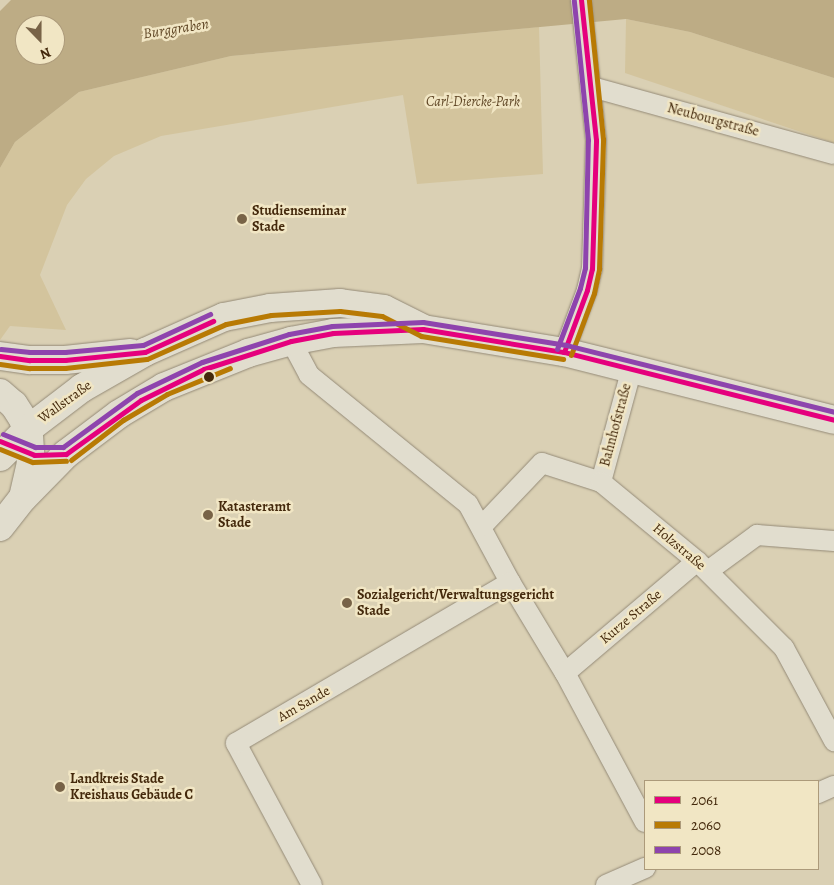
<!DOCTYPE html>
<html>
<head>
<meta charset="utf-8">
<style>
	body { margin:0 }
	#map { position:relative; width:834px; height:885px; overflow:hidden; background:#dad0b4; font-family:Alegreya,serif }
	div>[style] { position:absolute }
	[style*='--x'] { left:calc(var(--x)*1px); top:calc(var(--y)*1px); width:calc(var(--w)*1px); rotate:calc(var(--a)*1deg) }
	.green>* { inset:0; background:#d3c49d }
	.water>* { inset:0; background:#bdac85 }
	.roads { filter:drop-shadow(0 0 1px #948a77) drop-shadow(0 0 1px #948a77) }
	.street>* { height:20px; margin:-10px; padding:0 10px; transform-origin:10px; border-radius:10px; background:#e1ddce }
	.secondary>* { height:28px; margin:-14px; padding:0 14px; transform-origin:14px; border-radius:14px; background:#e1ddce }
	.bus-1>* { height:5px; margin:-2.5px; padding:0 2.5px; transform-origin:2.5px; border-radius:2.5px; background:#e5007d }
	.bus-2>* { height:5px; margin:-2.5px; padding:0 2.5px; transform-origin:2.5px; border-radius:2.5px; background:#b87a04 }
	.bus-3>* { height:5px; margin:-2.5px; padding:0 2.5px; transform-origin:2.5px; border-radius:2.5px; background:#8e44ad }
	.dots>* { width:14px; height:14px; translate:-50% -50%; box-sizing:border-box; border:2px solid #f1e6c4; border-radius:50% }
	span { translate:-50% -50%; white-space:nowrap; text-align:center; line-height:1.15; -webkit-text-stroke:5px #f1e6c4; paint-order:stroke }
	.park-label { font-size:14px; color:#5f4625; font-style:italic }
	.street-label { font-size:14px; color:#44290c }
	.poi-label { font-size:14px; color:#44290c; font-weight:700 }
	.left { translate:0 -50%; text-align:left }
	.water-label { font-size:15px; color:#5f4625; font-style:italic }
	.legend { position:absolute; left:644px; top:780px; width:175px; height:90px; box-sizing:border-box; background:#f1e6c4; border:1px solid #ac9a7a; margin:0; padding:6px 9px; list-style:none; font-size:15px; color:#44290c }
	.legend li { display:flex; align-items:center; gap:10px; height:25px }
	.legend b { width:25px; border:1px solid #ac9a7a }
	.north { position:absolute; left:15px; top:15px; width:50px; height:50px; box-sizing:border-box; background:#f1e6c4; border:1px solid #ac9a7a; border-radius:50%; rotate:158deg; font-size:14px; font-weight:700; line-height:20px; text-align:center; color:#44290c }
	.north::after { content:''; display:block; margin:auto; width:18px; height:22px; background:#786347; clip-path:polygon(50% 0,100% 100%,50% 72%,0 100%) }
</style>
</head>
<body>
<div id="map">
	<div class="green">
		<div style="clip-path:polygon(626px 19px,690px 32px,834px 78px,834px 143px,625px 73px)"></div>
		<div style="clip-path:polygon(539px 27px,543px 174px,417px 184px,403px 95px,161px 136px,114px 156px,86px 179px,67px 205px,40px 275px,66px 330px,10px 326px,0 340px,0 168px,15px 142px,79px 92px,231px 56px)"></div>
	</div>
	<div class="water">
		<div style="clip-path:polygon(evenodd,11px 0,834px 0,834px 78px,690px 32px,626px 19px,231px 56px,79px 92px,15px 142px,0 168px,0 11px,11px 0,25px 25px,55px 25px,55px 55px,25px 55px,25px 25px)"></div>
	</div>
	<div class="roads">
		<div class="street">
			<div style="--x:592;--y:87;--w:251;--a:15.5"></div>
			<div style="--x:291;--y:341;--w:38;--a:62"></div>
			<div style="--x:309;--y:375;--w:205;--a:39.1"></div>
			<div style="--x:468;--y:504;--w:89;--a:61.7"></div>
			<div style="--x:510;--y:582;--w:106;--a:58.9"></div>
			<div style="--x:565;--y:673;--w:169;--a:61.8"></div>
			<div style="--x:564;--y:352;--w:66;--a:-69.6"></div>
			<div style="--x:587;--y:290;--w:22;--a:-77"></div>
			<div style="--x:592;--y:269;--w:129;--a:-88.2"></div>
			<div style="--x:596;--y:140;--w:141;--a:-96.1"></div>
			<div style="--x:601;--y:482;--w:118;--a:-74.8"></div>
			<div style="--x:482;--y:526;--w:87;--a:-46.4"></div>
			<div style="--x:542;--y:463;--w:62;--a:17.9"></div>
			<div style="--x:601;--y:482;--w:124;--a:39.5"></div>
			<div style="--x:697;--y:561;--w:123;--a:45"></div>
			<div style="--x:784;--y:648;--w:106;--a:61.7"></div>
			<div style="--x:708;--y:571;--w:61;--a:-36.3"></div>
			<div style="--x:757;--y:535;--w:77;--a:4.5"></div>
			<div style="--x:565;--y:673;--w:173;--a:-40.3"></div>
			<div style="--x:818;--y:793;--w:17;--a:-24"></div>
			<div style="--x:312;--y:885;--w:161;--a:-118.2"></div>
			<div style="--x:236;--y:743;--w:318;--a:-30.4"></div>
			<div style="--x:606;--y:885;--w:43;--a:-23.6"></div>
		</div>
		<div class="secondary">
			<div style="--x:0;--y:356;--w:30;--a:8"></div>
			<div style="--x:30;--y:360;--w:35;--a:0"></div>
			<div style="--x:65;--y:360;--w:66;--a:-6.1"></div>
			<div style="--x:0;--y:393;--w:18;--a:41"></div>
			<div style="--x:14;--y:405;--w:17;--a:57"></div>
			<div style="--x:23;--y:419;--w:18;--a:71"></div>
			<div style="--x:29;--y:436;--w:27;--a:86"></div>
			<div style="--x:31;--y:463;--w:35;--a:103"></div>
			<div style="--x:0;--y:457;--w:38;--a:-45"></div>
			<div style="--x:27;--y:430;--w:69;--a:-37.4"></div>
			<div style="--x:82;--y:388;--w:73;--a:-29.7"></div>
			<div style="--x:145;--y:352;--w:86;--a:-23.9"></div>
			<div style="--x:224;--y:317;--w:47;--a:-11.1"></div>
			<div style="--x:270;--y:308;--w:70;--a:-4.1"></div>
			<div style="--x:340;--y:303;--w:44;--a:7.8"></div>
			<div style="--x:384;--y:309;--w:42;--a:26.6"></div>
			<div style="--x:0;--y:527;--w:37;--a:-52"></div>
			<div style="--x:23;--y:498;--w:62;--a:-45.7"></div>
			<div style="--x:66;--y:454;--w:66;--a:-37"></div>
			<div style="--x:119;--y:414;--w:52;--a:-31"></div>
			<div style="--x:164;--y:387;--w:91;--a:-22"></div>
			<div style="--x:248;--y:353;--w:45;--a:-15.6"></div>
			<div style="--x:291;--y:341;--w:43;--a:-10.8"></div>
			<div style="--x:333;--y:333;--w:90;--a:-2.5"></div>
			<div style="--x:423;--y:329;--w:143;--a:9.3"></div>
			<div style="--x:564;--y:352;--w:278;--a:14.1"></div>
		</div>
	</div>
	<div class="bus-1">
		<div style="--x:564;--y:352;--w:66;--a:-69.6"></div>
		<div style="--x:587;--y:290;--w:22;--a:-77"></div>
		<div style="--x:592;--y:269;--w:129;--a:-88.2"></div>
		<div style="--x:596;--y:140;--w:141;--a:-96.1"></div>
		<div style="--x:0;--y:356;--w:30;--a:8"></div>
		<div style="--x:30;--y:360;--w:35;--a:0"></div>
		<div style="--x:65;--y:360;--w:80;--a:-5.7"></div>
		<div style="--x:145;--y:352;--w:75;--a:-24.5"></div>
		<div style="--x:0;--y:441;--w:37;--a:22"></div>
		<div style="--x:34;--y:455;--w:32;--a:-2"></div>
		<div style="--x:66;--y:454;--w:92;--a:-35.8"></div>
		<div style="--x:141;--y:400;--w:70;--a:-26.2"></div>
		<div style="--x:204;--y:369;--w:91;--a:-17.8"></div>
		<div style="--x:291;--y:341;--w:43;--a:-10.8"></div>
		<div style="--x:333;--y:333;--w:90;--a:-2.5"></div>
		<div style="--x:423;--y:329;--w:143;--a:9.3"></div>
		<div style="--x:564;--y:352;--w:278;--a:14.1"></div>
	</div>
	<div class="bus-2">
		<div style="--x:571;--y:355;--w:66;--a:-69.6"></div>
		<div style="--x:594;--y:293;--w:25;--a:-78"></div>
		<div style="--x:599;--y:269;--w:130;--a:-88.2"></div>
		<div style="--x:603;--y:139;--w:140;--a:-95.8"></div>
		<div style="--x:0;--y:364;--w:30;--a:8"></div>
		<div style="--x:30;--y:368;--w:35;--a:0"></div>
		<div style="--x:65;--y:368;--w:82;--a:-6.3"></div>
		<div style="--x:147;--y:359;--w:86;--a:-23.9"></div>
		<div style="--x:226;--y:324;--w:46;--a:-11.3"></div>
		<div style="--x:271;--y:315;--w:69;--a:-3.3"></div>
		<div style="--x:340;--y:311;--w:42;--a:6.8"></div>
		<div style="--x:382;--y:316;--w:44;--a:27.1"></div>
		<div style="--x:421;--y:336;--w:144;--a:9.2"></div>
		<div style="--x:0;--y:449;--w:35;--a:22"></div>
		<div style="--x:33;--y:462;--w:33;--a:-2"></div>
		<div style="--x:71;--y:460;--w:66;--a:-37.6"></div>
		<div style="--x:123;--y:420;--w:51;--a:-30.6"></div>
		<div style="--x:167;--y:394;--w:68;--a:-22.4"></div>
	</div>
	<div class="bus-3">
		<div style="--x:1;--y:349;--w:29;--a:6"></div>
		<div style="--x:30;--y:352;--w:35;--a:0"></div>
		<div style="--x:65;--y:352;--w:78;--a:-5.1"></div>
		<div style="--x:143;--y:345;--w:74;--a:-24.8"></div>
		<div style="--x:557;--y:349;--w:65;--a:-69.3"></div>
		<div style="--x:580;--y:288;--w:21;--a:-76"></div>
		<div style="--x:585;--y:268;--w:128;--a:-88.7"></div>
		<div style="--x:588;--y:140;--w:140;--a:-95.8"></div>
		<div style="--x:3;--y:434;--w:35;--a:22"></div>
		<div style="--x:35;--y:447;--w:28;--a:0"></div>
		<div style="--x:63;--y:447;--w:92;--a:-36.1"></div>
		<div style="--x:137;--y:393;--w:72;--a:-25.5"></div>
		<div style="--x:202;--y:362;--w:91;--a:-17.8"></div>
		<div style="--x:289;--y:334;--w:44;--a:-10.5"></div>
		<div style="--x:332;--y:326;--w:91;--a:-2.5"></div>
		<div style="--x:423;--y:322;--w:145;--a:9.1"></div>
		<div style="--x:566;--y:345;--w:276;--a:14"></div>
	</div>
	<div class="dots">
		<div style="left:242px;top:219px;background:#786347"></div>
		<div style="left:209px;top:377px;background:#44290c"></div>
		<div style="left:208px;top:515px;background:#786347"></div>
		<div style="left:347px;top:603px;background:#786347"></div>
		<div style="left:60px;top:787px;background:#786347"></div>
	</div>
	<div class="park-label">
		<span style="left:473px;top:102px">Carl-Diercke-Park</span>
	</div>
	<div class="street-label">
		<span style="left:713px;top:120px;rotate:15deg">Neubourgstraße</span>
		<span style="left:65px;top:402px;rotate:-36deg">Wallstraße</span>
		<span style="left:616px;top:425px;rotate:-75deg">Bahnhofstraße</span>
		<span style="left:679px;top:547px;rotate:40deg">Holzstraße</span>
		<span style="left:631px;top:617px;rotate:-40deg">Kurze Straße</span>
		<span style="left:304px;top:704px;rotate:-30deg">Am Sande</span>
	</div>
	<div class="poi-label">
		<span class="left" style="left:252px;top:219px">Studienseminar<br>Stade</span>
		<span class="left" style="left:218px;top:515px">Katasteramt<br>Stade</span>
		<span class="left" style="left:357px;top:603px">Sozialgericht/Verwaltungsgericht<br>Stade</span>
		<span class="left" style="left:70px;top:787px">Landkreis Stade<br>Kreishaus Gebäude C</span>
	</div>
	<div class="water-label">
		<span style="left:176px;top:29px;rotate:-9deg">Burggraben</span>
	</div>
	<ul class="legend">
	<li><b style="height:6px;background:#e5007d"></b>2061</li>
	<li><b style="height:6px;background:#b87a04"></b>2060</li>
	<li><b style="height:6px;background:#8e44ad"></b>2008</li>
	</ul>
	<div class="north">N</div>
</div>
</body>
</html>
